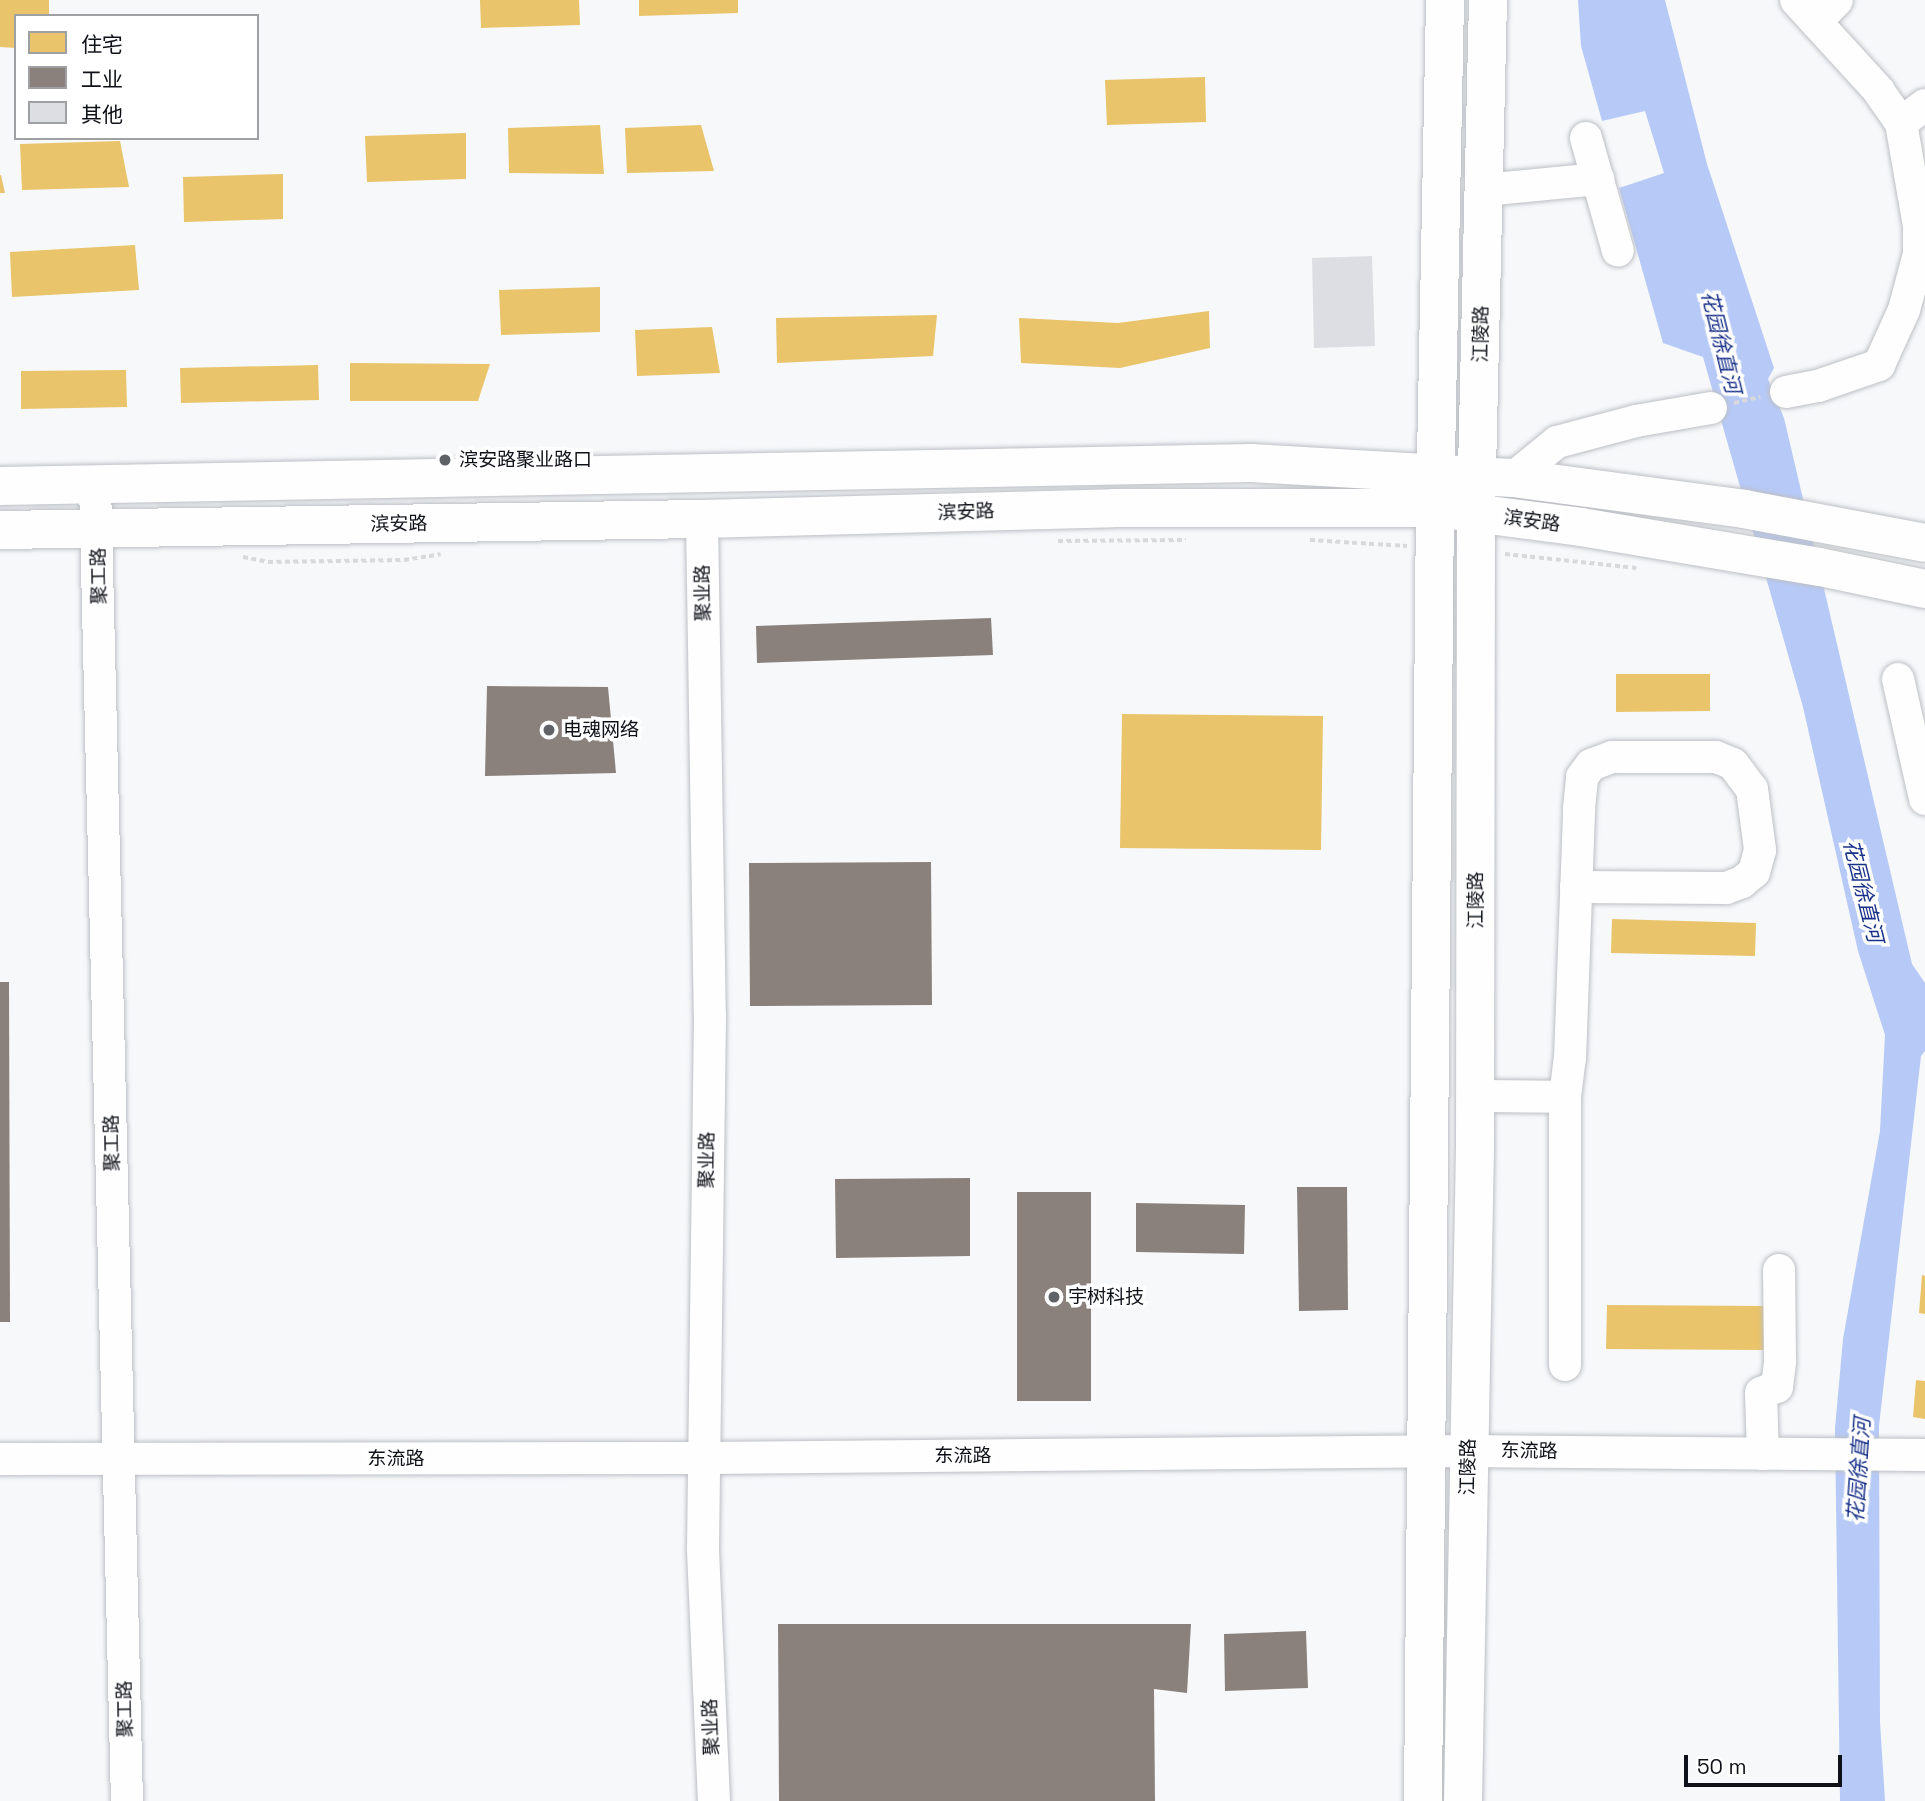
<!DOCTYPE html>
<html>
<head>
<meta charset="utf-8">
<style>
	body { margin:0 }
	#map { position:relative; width:1925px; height:1801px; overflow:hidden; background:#f6f8fa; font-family:"Space Grotesk","Noto Sans SC",sans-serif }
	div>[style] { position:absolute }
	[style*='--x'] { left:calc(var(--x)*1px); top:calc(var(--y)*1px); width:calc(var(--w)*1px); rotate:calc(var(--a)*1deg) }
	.water>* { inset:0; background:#b7caf7 }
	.homes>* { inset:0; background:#e9c46a }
	.industry>* { inset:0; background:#8a817c }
	.building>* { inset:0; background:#dcdee3 }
	.path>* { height:3.5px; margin-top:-1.75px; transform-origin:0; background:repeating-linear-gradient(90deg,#d9d9db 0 5px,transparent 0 8.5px) }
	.roads { filter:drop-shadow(0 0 2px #bcbfc4) drop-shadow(0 0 2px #bcbfc4) }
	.minor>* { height:32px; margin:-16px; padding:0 16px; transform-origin:16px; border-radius:16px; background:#fefefe }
	.major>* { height:38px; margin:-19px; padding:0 19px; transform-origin:19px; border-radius:19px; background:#fefefe }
	.dots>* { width:19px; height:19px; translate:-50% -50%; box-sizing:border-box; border:4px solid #fff; border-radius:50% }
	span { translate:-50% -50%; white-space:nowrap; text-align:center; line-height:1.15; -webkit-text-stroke:7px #fff; paint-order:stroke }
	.street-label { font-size:19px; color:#0e1118 }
	.poi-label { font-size:19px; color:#0e1118 }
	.left { translate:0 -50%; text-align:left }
	.water-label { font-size:21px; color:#193189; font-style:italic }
	.legend { position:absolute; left:14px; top:14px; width:245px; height:126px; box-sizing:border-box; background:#fff; border:2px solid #9fa0a3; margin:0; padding:9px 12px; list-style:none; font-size:21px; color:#0e1118 }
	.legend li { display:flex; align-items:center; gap:14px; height:35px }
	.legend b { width:35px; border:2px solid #9fa0a3 }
	.scale { position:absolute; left:1684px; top:1755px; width:158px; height:32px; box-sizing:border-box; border:4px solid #0e1118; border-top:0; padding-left:9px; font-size:21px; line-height:24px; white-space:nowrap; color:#0e1118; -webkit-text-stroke:5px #fff; paint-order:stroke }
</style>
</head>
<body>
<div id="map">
	<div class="water">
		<div style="clip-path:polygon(1578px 0,1665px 0,1707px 164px,1774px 368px,1768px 379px,1784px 418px,1912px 964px,1925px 983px,1925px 1051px,1921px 1056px,1879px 1426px,1880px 1722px,1885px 1801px,1840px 1801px,1835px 1428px,1843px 1339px,1880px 1131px,1885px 1035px,1858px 951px,1803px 707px,1703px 357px,1663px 343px,1619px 188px,1664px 173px,1645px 111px,1602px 121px,1581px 46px)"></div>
	</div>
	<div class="homes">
		<div style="clip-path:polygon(0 0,49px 0,49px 16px,16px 16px,16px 48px,0 47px)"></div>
		<div style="clip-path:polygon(480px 0,579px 0,580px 25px,481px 28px)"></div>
		<div style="clip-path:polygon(639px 0,738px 0,738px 13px,639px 16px)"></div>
		<div style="clip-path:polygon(1205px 77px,1206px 122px,1107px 125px,1105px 80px)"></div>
		<div style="clip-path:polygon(600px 125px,604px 174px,509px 173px,508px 128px)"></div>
		<div style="clip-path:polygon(701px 125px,714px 171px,627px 173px,625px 128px)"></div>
		<div style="clip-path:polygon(466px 133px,466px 179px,367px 182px,365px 136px)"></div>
		<div style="clip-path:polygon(120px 141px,129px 187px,22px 190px,20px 144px)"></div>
		<div style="clip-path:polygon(283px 174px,283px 219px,184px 222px,183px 177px)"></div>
		<div style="clip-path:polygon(0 175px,1px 175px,5px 193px,0 193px)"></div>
		<div style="clip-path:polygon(135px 245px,139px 290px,12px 297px,10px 252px)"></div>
		<div style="clip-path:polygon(600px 287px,600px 332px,501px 335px,499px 290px)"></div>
		<div style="clip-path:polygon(1209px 311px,1210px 348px,1120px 368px,1021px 363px,1019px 318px,1118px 323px)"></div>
		<div style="clip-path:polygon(937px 315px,933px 356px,777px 363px,776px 318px)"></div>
		<div style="clip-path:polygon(712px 327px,720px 373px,637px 376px,635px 330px)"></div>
		<div style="clip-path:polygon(350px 363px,490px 364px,478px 401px,350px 401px)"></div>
		<div style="clip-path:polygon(318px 365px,319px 400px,181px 403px,180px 368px)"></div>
		<div style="clip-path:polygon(126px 370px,127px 407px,21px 409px,21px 371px)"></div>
		<div style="clip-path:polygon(1616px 674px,1710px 674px,1710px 711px,1616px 712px)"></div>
		<div style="clip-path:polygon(1122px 714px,1323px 716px,1321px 850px,1120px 848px)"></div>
		<div style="clip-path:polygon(1612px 919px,1756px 923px,1755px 956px,1611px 953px)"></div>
		<div style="clip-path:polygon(1922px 1275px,1925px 1276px,1925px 1314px,1919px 1313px)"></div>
		<div style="clip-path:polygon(1607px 1305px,1765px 1306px,1764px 1350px,1606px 1349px)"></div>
		<div style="clip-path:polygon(1916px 1380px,1925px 1381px,1925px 1419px,1913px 1417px)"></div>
	</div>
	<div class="industry">
		<div style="clip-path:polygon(991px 618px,993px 655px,757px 663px,756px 626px)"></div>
		<div style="clip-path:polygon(487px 686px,608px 687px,616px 773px,485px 776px)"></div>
		<div style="clip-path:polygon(931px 862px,932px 1005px,750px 1006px,749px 863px)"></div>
		<div style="clip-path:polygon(0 982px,9px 982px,10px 1322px,0 1322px)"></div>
		<div style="clip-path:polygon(970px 1178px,970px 1256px,836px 1258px,835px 1179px)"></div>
		<div style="clip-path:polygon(1297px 1187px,1347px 1187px,1348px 1310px,1299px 1311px)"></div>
		<div style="clip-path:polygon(1017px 1192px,1091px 1192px,1091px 1401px,1017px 1401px)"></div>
		<div style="clip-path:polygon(1136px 1203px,1245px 1205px,1244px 1254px,1136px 1252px)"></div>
		<div style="clip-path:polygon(778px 1624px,1191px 1624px,1187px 1693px,1154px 1689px,1155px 1801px,779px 1801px)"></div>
		<div style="clip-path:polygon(1306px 1631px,1308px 1688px,1225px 1691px,1224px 1634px)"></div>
	</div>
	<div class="building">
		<div style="clip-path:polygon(1372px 256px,1375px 346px,1314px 348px,1312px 258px)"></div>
	</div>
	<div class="path">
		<div style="--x:1734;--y:403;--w:27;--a:-13"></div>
		<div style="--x:1310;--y:540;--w:97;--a:3.5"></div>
		<div style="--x:1058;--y:541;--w:128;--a:-0.4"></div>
		<div style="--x:1505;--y:554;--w:132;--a:6.1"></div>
		<div style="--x:243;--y:557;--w:25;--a:11"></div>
		<div style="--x:268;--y:562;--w:136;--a:-0.8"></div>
		<div style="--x:404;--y:560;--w:37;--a:-9"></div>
	</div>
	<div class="roads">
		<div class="minor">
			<div style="--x:1816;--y:22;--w:30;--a:-46"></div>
			<div style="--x:1901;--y:123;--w:30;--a:-37"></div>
			<div style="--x:1586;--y:138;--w:117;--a:74.2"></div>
			<div style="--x:1484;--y:190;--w:115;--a:-5.5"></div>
			<div style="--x:1786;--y:392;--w:33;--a:-11"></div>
			<div style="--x:1818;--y:386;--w:65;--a:-19"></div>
			<div style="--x:1879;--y:365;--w:60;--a:-65.6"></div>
			<div style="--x:1904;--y:310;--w:58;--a:-75"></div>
			<div style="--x:1919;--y:254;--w:28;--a:-90"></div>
			<div style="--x:1919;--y:226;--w:105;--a:-99.9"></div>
			<div style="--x:1901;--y:123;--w:39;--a:-125"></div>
			<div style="--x:1879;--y:91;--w:123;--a:-132.4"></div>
			<div style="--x:1513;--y:478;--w:57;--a:-39.3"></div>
			<div style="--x:1557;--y:442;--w:82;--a:-14.9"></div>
			<div style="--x:1636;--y:421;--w:76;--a:-9.8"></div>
			<div style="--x:95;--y:484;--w:1317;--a:88.61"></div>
			<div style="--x:702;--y:519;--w:496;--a:89.1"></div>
			<div style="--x:710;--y:1015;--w:535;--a:90.75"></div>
			<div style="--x:703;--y:1550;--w:251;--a:87.5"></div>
			<div style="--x:1898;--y:679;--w:123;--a:77.3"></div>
			<div style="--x:1475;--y:1096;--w:90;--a:0.6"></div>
			<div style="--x:1565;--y:1365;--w:268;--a:-90"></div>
			<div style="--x:1565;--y:1097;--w:38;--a:-83"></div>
			<div style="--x:1570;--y:1059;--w:251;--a:-87.9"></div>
			<div style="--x:1579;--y:808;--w:31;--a:-84"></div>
			<div style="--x:1582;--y:777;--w:15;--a:-53"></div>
			<div style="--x:1591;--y:765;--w:22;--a:-21"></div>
			<div style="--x:1612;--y:757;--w:104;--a:0"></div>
			<div style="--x:1716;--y:757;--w:18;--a:22"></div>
			<div style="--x:1733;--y:764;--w:31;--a:53"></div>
			<div style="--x:1752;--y:789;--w:62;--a:82.5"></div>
			<div style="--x:1760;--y:850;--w:23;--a:105"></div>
			<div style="--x:1754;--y:872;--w:16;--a:140"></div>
			<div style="--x:1742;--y:882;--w:17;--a:159"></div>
			<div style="--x:1726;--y:888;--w:150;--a:-179.6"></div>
			<div style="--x:1763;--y:1454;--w:61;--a:-91.9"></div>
			<div style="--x:1761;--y:1393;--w:17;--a:-21"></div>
			<div style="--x:1777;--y:1387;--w:26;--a:-83"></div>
			<div style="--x:1780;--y:1361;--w:91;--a:-90.6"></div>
			<div style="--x:0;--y:1459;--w:706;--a:-0.08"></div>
			<div style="--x:706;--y:1458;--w:762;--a:-0.53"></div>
			<div style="--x:1468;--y:1451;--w:457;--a:0.5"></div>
		</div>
		<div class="major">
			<div style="--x:0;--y:486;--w:1251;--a:-1.05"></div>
			<div style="--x:1251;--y:463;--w:262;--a:3.3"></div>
			<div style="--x:1513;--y:478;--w:233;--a:7.6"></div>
			<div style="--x:1744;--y:509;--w:184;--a:10.6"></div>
			<div style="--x:0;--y:530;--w:702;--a:-0.9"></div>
			<div style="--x:702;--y:519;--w:412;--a:-1.5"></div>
			<div style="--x:1114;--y:508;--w:321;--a:0"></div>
			<div style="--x:1435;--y:508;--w:147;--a:7.4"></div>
			<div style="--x:1581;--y:527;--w:242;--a:9.5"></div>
			<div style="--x:1820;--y:567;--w:107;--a:11.8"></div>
			<div style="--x:1423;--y:1801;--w:1293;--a:-89.47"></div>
			<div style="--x:1435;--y:508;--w:508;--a:-88.87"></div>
			<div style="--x:1463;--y:1801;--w:654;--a:-88.95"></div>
			<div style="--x:1475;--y:1147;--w:634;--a:-89.91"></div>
			<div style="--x:1476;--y:513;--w:513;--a:-88.66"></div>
		</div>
	</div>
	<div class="dots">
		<div style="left:445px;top:460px;background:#5f6267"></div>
		<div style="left:549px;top:730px;background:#5f6267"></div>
		<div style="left:1054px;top:1297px;background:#5f6267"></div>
	</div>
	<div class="street-label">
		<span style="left:1481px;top:334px;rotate:-89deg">江陵路</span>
		<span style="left:966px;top:512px;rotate:-2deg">滨安路</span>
		<span style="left:1532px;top:521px;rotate:8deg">滨安路</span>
		<span style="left:399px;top:524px;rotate:-1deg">滨安路</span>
		<span style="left:99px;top:576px;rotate:-91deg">聚工路</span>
		<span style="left:703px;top:593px;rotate:-91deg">聚业路</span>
		<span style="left:1476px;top:900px;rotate:-90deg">江陵路</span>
		<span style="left:112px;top:1143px;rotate:-91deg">聚工路</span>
		<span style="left:707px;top:1160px;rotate:-89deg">聚业路</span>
		<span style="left:1529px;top:1451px;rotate:1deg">东流路</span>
		<span style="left:963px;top:1456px">东流路</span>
		<span style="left:396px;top:1459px">东流路</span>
		<span style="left:1468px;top:1467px;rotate:-89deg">江陵路</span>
		<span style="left:125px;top:1709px;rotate:-91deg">聚工路</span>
		<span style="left:711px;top:1727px;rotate:-92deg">聚业路</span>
	</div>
	<div class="poi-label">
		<span class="left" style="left:459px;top:460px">滨安路聚业路口</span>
		<span class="left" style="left:563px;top:730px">电魂网络</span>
		<span class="left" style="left:1068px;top:1297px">宇树科技</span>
	</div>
	<div class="water-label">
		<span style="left:1721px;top:342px;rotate:76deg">花园徐直河</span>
		<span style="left:1863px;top:891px;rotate:76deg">花园徐直河</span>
		<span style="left:1859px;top:1470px;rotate:-86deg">花园徐直河</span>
	</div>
	<ul class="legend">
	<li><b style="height:19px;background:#e9c46a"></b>住宅</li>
	<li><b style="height:19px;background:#8a817c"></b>工业</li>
	<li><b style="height:19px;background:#dcdee3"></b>其他</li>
	</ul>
	<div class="scale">50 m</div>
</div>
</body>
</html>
